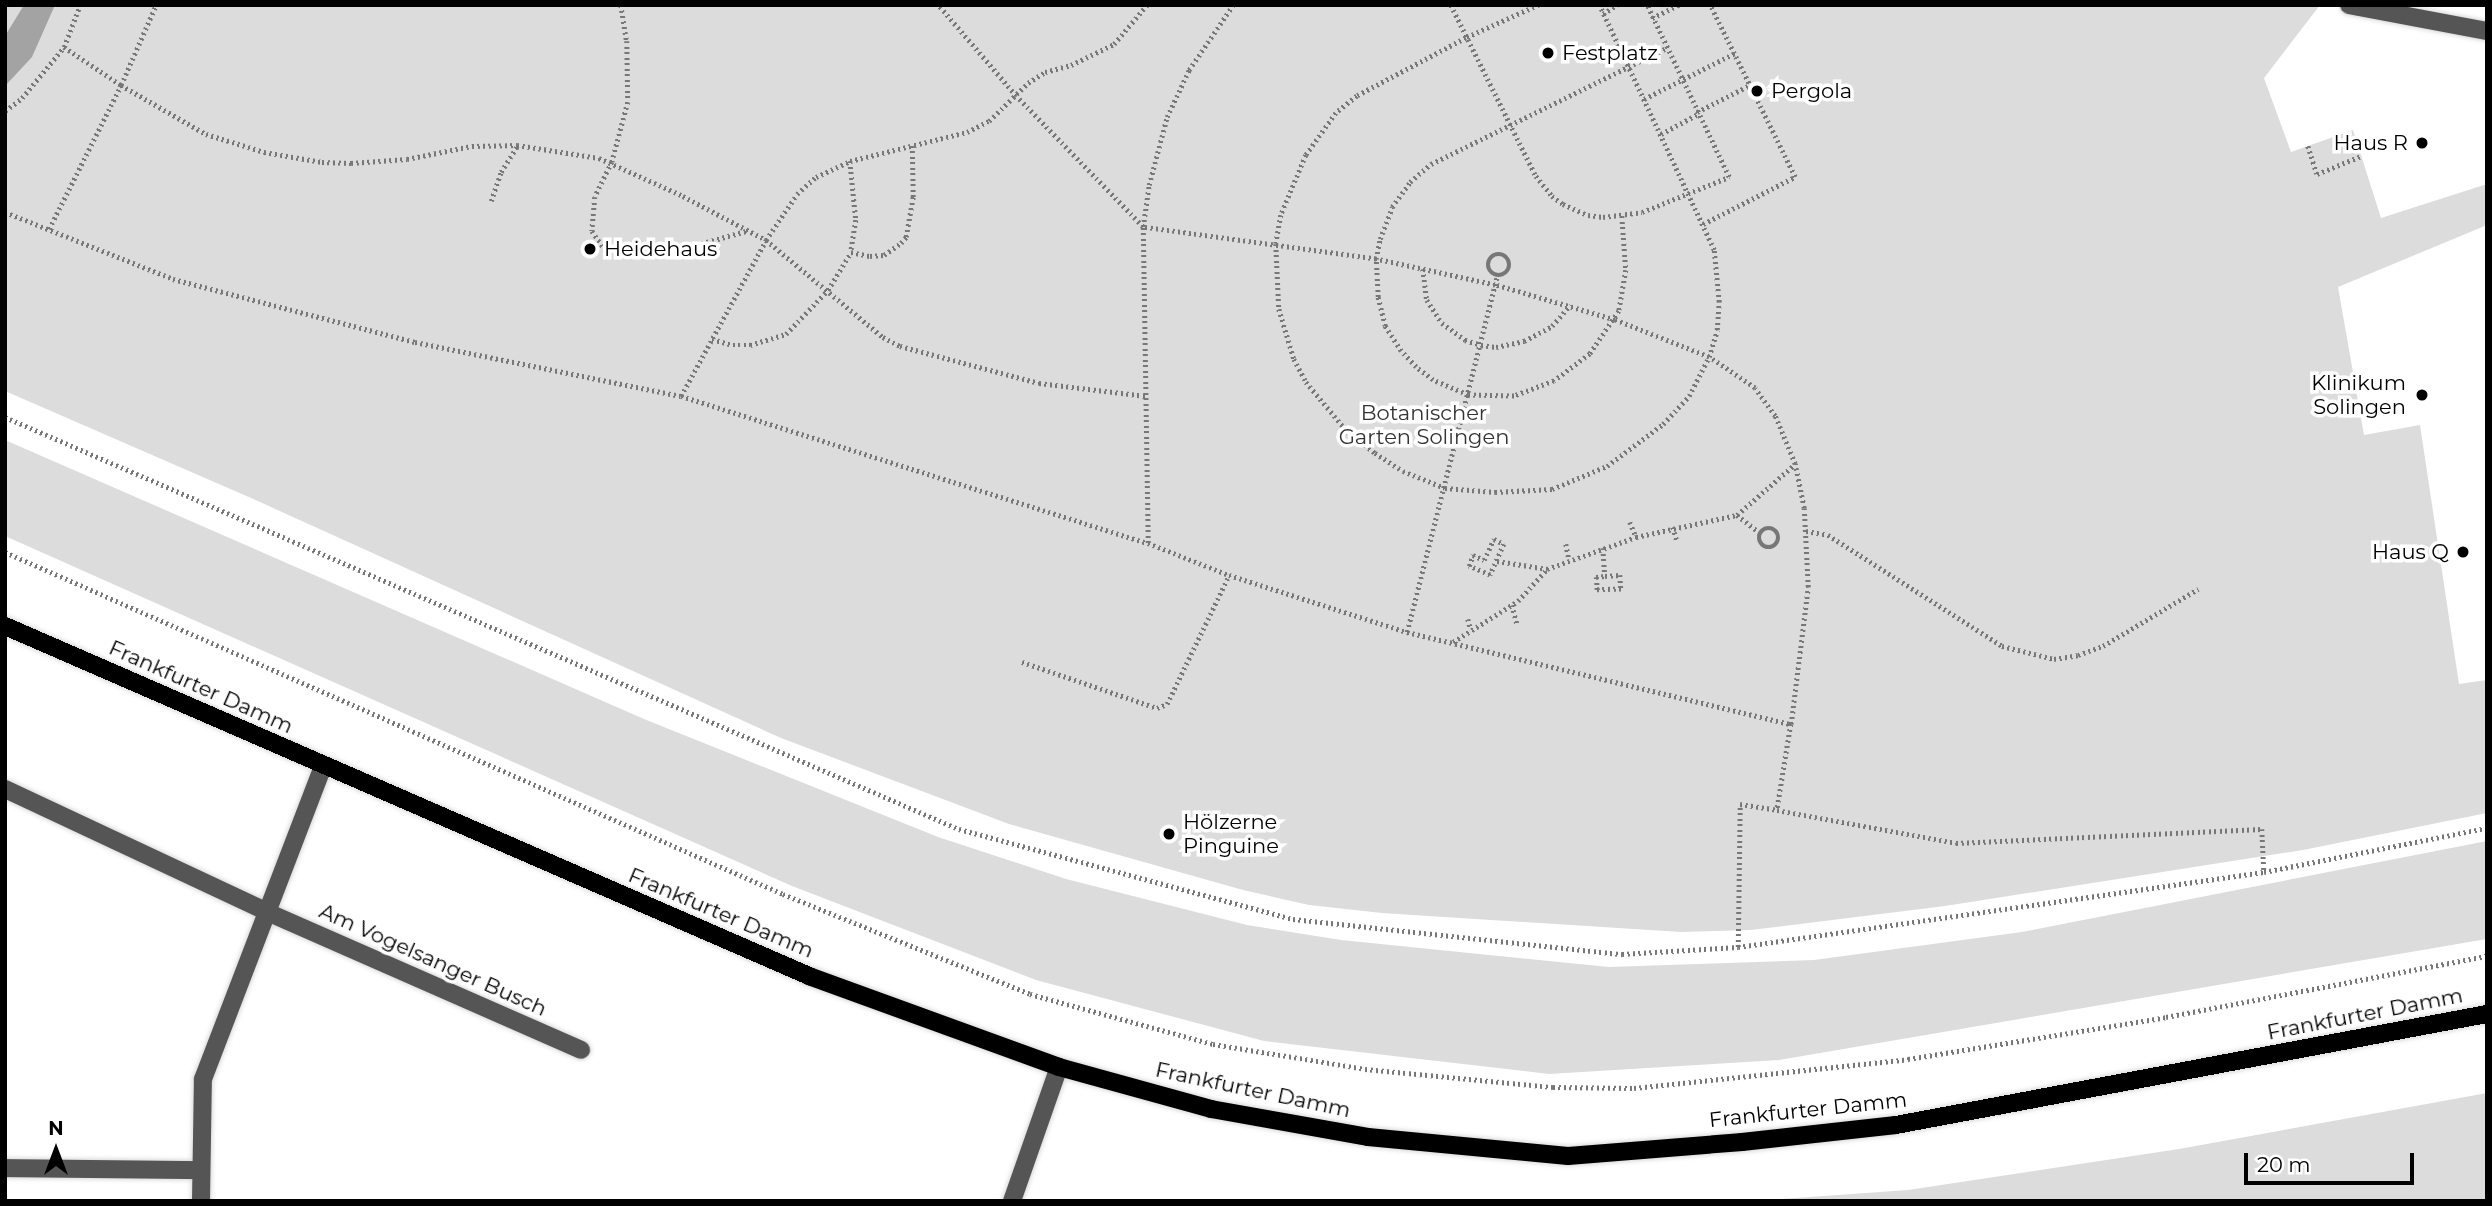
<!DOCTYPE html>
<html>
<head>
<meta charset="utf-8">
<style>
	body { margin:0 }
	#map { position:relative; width:2492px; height:1206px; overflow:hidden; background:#fff; font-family:Montserrat,sans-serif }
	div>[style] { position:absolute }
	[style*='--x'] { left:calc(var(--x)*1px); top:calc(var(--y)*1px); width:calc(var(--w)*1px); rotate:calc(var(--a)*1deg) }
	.green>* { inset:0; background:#dcdcdc }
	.water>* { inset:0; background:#a3a3a3 }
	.path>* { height:4.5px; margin-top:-2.25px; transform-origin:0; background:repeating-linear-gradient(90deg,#777 0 2px,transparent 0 5.5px) }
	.path>.ring { margin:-2.25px; padding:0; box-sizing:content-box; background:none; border:4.5px solid #777; border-radius:50% }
	.roads { filter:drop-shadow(0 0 2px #dbdbdb) drop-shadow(0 0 2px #dbdbdb) }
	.minor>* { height:18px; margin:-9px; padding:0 9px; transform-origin:9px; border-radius:9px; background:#555 }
	.major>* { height:18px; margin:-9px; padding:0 9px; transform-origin:9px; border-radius:9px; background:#000 }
	.dots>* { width:19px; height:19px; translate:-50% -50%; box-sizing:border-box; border:4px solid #fff; border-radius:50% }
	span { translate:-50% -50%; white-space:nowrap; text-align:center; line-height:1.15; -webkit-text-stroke:7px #fff; paint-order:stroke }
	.poi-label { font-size:21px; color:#000 }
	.left { translate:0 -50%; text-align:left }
	.right { translate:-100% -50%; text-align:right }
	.park-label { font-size:21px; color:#333 }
	.street-label { font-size:21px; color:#000 }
	.frame { position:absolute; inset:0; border:7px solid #000; pointer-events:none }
	.north { position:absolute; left:21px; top:1115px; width:70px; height:70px; -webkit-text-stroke:5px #fff; paint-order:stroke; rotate:0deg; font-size:19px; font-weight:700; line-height:28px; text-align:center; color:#000 }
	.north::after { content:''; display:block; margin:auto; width:24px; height:32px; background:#000; clip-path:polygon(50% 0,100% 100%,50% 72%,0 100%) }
	.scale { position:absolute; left:2244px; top:1153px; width:170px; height:32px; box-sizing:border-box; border:4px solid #000; border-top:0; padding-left:9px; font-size:21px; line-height:24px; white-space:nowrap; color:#000; -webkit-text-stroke:5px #fff; paint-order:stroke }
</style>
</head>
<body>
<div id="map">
	<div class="green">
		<div style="clip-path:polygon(5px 5px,2320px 5px,2264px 78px,2291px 152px,2353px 130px,2381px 218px,2487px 184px,2487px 225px,2338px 287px,2364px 435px,2420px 425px,2459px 684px,2487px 680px,2487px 813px,2303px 850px,1945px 906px,1751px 930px,1681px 932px,1382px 913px,1309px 905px,1243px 890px,1009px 824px,781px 738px,251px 498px,5px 391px)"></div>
		<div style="clip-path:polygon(5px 440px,644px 719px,938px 837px,1066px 879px,1247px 925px,1341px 940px,1609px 967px,1814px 960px,2022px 932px,2487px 841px,2487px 939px,1779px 1060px,1549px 1074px,1264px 1041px,1036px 980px,792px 886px,5px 536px)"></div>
		<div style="clip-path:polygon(2487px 1093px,2487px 1201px,1752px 1201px,1908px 1190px,2179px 1149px)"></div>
	</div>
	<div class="water">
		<div style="clip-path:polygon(24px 5px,55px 5px,32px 57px,5px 86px,5px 36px)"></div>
	</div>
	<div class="path">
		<div style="--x:621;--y:5;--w:36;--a:81"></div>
		<div style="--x:627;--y:41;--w:61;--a:89.1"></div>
		<div style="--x:628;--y:102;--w:62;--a:104.9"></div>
		<div style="--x:612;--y:162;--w:39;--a:116"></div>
		<div style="--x:595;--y:197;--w:34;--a:95"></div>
		<div style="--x:592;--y:231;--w:29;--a:55"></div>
		<div style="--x:609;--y:255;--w:88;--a:-6.6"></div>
		<div style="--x:696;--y:245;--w:52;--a:-15.6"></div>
		<div style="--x:1451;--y:5;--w:191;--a:63.6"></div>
		<div style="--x:1536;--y:176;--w:26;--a:51"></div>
		<div style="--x:1552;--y:196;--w:14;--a:36"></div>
		<div style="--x:1563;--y:204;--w:27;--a:24"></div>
		<div style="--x:1588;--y:215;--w:15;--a:8"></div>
		<div style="--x:1603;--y:217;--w:39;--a:-7"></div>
		<div style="--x:1642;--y:212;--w:94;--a:-21.9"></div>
		<div style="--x:1729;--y:177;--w:191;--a:-115.5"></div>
		<div style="--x:1539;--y:5;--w:80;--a:155.7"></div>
		<div style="--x:1466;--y:38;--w:123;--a:152"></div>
		<div style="--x:1357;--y:96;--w:27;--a:141"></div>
		<div style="--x:1336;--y:113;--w:52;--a:125.5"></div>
		<div style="--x:1306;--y:155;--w:65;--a:112.6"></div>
		<div style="--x:1281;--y:215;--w:29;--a:100"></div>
		<div style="--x:1276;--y:244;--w:65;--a:87.4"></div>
		<div style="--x:1279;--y:309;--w:52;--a:73.3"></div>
		<div style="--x:1294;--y:359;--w:26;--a:62"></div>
		<div style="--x:1306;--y:382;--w:64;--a:50.1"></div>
		<div style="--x:1347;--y:431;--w:36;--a:38"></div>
		<div style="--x:1375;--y:453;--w:33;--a:33"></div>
		<div style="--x:1403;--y:471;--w:45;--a:22"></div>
		<div style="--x:1445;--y:488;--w:50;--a:4.6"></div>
		<div style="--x:1495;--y:492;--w:57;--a:-3"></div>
		<div style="--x:1552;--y:489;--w:60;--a:-22.7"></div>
		<div style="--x:1607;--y:466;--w:70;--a:-36.9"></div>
		<div style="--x:1663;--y:424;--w:38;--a:-47"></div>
		<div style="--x:1689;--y:396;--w:44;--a:-62.9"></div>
		<div style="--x:1709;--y:357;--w:28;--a:-73"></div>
		<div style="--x:1717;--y:330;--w:28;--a:-86"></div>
		<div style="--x:1719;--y:302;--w:52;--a:-95.5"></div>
		<div style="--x:1714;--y:250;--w:271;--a:-115.1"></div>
		<div style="--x:1603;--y:14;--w:17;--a:-33"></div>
		<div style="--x:1652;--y:18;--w:30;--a:-26"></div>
		<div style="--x:64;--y:47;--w:69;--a:33.7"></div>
		<div style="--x:121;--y:85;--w:98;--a:30"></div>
		<div style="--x:206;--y:134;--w:61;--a:17.2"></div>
		<div style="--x:264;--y:152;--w:59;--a:9.8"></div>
		<div style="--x:322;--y:162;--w:29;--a:2"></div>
		<div style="--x:351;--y:163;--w:56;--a:-4.1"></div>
		<div style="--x:407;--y:159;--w:66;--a:-11.3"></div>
		<div style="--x:472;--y:146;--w:45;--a:-1.3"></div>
		<div style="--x:517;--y:145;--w:83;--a:9"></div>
		<div style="--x:599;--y:158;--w:92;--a:24.3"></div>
		<div style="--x:683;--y:196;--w:94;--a:27.9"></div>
		<div style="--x:766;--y:240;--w:152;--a:39.7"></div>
		<div style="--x:883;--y:337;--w:19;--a:28"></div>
		<div style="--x:900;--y:346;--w:144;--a:14.9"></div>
		<div style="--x:1039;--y:383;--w:108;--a:6.9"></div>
		<div style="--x:1644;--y:99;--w:102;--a:-26.8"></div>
		<div style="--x:5;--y:111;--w:21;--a:-37"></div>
		<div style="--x:22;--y:98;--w:66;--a:-50.5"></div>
		<div style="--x:64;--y:47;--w:45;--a:-69.1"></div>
		<div style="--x:1697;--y:112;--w:59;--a:-27"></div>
		<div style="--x:1661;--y:134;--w:42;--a:-28.4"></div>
		<div style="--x:2308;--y:146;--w:29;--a:72"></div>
		<div style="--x:2317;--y:174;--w:48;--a:-22.2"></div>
		<div style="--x:850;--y:161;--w:59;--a:84.2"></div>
		<div style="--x:856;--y:220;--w:32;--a:99"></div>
		<div style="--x:491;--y:201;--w:31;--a:-71"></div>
		<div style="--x:501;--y:172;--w:31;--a:-58"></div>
		<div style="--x:5;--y:212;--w:181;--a:21.7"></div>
		<div style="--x:173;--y:279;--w:250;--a:14.6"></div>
		<div style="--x:415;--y:342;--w:271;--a:11.5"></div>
		<div style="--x:681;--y:396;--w:490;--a:17.5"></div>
		<div style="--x:1148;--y:543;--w:87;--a:21.6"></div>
		<div style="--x:1229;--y:575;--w:187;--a:17.8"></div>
		<div style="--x:1407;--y:632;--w:395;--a:13.5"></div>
		<div style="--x:1791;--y:724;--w:138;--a:-82.9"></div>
		<div style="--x:1808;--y:587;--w:79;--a:-92.9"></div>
		<div style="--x:1804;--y:508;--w:45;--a:-101.6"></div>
		<div style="--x:1795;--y:464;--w:52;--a:-112.6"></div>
		<div style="--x:1775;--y:416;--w:34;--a:-126"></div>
		<div style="--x:1755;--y:388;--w:55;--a:-146"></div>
		<div style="--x:1709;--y:357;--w:101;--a:-158.5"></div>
		<div style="--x:1615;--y:320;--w:125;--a:-163.7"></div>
		<div style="--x:1495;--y:285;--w:122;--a:-167.7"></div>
		<div style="--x:1376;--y:259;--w:235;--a:-172.2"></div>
		<div style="--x:1143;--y:227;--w:182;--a:-134.1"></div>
		<div style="--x:1016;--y:96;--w:120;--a:-130.6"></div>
		<div style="--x:1622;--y:216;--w:54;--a:85.8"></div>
		<div style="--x:1626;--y:270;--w:42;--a:99.7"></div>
		<div style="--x:1619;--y:311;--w:52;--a:124"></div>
		<div style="--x:1590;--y:354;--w:45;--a:143.1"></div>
		<div style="--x:1554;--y:381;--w:43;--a:159.4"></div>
		<div style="--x:1514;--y:396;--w:46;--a:-178.8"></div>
		<div style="--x:1468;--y:395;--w:38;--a:-157"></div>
		<div style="--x:1433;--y:380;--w:21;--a:-143"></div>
		<div style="--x:1416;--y:367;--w:22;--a:-133"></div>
		<div style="--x:1401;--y:351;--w:30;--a:-123"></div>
		<div style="--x:1385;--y:326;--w:30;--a:-104"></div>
		<div style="--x:1378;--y:297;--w:38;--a:-93"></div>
		<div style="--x:1376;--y:259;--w:20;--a:-79"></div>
		<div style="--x:1380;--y:239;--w:34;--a:-69"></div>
		<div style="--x:1392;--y:207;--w:31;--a:-54"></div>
		<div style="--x:1410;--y:182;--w:28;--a:-41"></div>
		<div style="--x:1431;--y:164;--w:263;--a:-26.2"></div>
		<div style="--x:1703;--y:224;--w:103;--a:-27.1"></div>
		<div style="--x:1795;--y:177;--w:192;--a:-116.3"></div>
		<div style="--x:49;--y:229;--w:161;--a:-63.4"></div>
		<div style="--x:121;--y:85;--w:87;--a:-66.4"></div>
		<div class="ring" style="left:1488px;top:254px;width:17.5px;height:17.5px"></div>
		<div style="--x:1423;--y:269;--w:31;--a:83"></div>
		<div style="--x:1427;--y:300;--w:27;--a:57"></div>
		<div style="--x:1442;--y:323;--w:29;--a:36"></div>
		<div style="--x:1465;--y:340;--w:17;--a:17"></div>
		<div style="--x:1481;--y:345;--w:15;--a:8"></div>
		<div style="--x:1496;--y:347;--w:29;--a:-12"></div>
		<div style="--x:1524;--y:341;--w:32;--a:-28"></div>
		<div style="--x:1552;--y:326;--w:28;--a:-49"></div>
		<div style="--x:712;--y:339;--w:22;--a:16"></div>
		<div style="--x:733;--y:345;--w:17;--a:0"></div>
		<div style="--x:750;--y:345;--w:38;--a:-17"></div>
		<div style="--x:786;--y:334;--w:61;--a:-46.3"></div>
		<div style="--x:828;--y:290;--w:44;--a:-58.8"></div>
		<div style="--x:851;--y:252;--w:19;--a:12"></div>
		<div style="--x:870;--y:256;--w:14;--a:-4"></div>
		<div style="--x:884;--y:255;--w:21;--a:-35"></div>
		<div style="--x:901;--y:243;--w:8;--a:-50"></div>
		<div style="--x:906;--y:237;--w:41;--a:-80.1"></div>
		<div style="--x:913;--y:197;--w:52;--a:-91.1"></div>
		<div style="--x:681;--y:396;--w:178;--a:-61.4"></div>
		<div style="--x:766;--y:240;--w:55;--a:-56"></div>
		<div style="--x:797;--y:194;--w:25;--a:-42"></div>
		<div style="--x:816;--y:177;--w:38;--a:-25"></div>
		<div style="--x:850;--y:161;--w:121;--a:-13.9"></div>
		<div style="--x:967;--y:132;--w:25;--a:-27"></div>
		<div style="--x:989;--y:121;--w:54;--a:-44.3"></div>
		<div style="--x:1028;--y:83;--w:20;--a:-33"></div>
		<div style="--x:1045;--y:72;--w:27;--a:-15"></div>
		<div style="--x:1071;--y:65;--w:48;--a:-26"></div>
		<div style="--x:1114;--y:44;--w:51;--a:-49.8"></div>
		<div style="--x:5;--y:417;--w:1039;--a:23.36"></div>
		<div style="--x:959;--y:829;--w:346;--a:15.1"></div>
		<div style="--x:1293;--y:919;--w:331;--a:6.1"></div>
		<div style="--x:1622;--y:954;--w:116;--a:-3.5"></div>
		<div style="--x:1738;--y:947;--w:531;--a:-8.11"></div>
		<div style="--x:2264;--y:872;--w:227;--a:-11.2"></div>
		<div style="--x:1737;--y:515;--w:31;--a:38"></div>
		<div style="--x:1630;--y:522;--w:16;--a:68"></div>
		<div style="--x:1673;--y:527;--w:15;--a:74"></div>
		<div class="ring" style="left:1759px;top:528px;width:15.5px;height:15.5px"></div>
		<div style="--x:1806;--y:531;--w:22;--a:10"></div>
		<div style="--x:1828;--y:535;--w:206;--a:32.5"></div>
		<div style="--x:2002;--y:646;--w:54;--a:14"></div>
		<div style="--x:2054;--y:659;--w:24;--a:-9"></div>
		<div style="--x:2078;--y:655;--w:27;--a:-20"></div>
		<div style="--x:2103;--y:646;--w:111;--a:-31"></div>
		<div style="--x:1494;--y:539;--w:11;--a:27"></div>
		<div style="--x:1504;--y:544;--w:34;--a:114"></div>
		<div style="--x:1490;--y:575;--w:23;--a:-157"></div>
		<div style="--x:1469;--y:566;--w:12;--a:-70"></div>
		<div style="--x:1473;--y:555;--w:12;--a:24"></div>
		<div style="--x:1484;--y:560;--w:23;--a:-65"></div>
		<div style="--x:1148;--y:543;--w:316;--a:-90.9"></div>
		<div style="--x:1143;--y:227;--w:42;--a:-81.9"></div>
		<div style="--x:1149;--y:185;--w:70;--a:-75.2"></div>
		<div style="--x:1167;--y:117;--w:52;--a:-64.9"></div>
		<div style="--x:1189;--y:70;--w:78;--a:-55.9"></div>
		<div style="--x:1566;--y:544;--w:16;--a:79"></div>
		<div style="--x:1603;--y:548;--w:28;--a:86"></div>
		<div style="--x:1605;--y:576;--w:15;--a:-4"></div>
		<div style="--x:1620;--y:575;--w:14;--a:86"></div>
		<div style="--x:1621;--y:589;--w:24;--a:178"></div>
		<div style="--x:1597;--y:590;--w:13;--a:-94"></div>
		<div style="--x:1596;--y:577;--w:9;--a:-6"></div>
		<div style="--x:5;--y:552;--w:850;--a:23.73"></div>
		<div style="--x:783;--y:894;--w:266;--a:22"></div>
		<div style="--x:1030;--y:994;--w:190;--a:15.3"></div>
		<div style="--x:1213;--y:1044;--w:154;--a:9.3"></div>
		<div style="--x:1365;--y:1069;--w:189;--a:5.5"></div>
		<div style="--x:1553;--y:1087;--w:81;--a:0.7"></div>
		<div style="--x:1634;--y:1088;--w:276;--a:-6"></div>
		<div style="--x:1908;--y:1059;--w:261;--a:-9.2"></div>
		<div style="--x:2166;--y:1017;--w:327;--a:-10.8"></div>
		<div style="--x:1497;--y:561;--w:51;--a:9.1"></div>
		<div style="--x:1512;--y:605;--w:20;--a:75"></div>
		<div style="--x:1468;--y:619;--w:11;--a:75"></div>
		<div style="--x:1407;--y:632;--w:367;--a:-75.8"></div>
		<div style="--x:1453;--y:642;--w:77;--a:-32.2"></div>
		<div style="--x:1518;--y:601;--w:43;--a:-47.8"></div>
		<div style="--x:1547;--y:569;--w:95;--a:-19.8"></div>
		<div style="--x:1636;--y:537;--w:103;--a:-12.3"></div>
		<div style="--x:1737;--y:515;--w:77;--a:-41.3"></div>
		<div style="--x:1022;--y:662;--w:143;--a:18.8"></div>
		<div style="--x:1157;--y:708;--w:11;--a:-22"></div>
		<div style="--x:1167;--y:704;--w:143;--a:-64.3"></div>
		<div style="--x:1791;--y:724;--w:87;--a:99.2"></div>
		<div style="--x:1777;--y:810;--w:182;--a:10.4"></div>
		<div style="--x:1956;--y:843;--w:306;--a:-2.6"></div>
		<div style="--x:2262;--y:829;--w:43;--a:87.3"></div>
		<div style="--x:1738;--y:947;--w:143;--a:-89.2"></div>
		<div style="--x:1740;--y:804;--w:37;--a:9"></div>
	</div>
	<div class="roads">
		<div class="minor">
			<div style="--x:2349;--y:5;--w:140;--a:10.7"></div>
			<div style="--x:5;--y:789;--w:289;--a:25.1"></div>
			<div style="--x:267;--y:912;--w:343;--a:23.7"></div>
			<div style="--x:5;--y:1168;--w:195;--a:0.6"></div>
			<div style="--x:201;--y:1201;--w:122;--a:-89.1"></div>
			<div style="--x:203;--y:1079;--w:335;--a:-69"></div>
			<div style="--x:1012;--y:1201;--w:142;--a:-70.7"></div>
		</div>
		<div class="major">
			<div style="--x:5;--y:626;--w:877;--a:23.52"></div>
			<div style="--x:809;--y:976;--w:266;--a:20"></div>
			<div style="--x:1059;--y:1067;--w:158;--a:15.4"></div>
			<div style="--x:1211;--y:1109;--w:159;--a:10.1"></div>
			<div style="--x:1368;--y:1137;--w:201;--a:5.4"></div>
			<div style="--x:1568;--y:1156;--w:175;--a:-4.6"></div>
			<div style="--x:1742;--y:1142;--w:155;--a:-6.3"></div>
			<div style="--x:1896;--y:1125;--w:601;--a:-10.64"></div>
		</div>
	</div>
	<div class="dots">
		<div style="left:1548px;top:53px;background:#000"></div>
		<div style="left:1757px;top:91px;background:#000"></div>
		<div style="left:2422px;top:143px;background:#000"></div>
		<div style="left:590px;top:249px;background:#000"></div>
		<div style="left:2422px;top:395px;background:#000"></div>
		<div style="left:2463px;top:552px;background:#000"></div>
		<div style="left:1169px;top:834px;background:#000"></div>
	</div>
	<div class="poi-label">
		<span class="left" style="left:1562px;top:53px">Festplatz</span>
		<span class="left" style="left:1771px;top:91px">Pergola</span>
		<span class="right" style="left:2408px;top:143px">Haus R</span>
		<span class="left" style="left:604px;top:249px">Heidehaus</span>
		<span class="right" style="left:2406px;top:395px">Klinikum<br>Solingen</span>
		<span class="right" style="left:2449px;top:552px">Haus Q</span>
		<span class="left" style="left:1183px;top:834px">Hölzerne<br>Pinguine</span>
	</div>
	<div class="park-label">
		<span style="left:1424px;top:425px">Botanischer<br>Garten Solingen</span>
	</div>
	<div class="street-label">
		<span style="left:201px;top:687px;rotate:24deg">Frankfurter Damm</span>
		<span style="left:721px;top:913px;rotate:23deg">Frankfurter Damm</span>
		<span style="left:433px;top:960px;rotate:24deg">Am Vogelsanger Busch</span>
		<span style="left:2365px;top:1014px;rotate:-11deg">Frankfurter Damm</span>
		<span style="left:1253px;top:1090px;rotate:12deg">Frankfurter Damm</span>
		<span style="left:1808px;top:1110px;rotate:-6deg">Frankfurter Damm</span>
	</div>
	<div class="frame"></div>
	<div class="north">N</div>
	<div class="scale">20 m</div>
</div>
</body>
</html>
